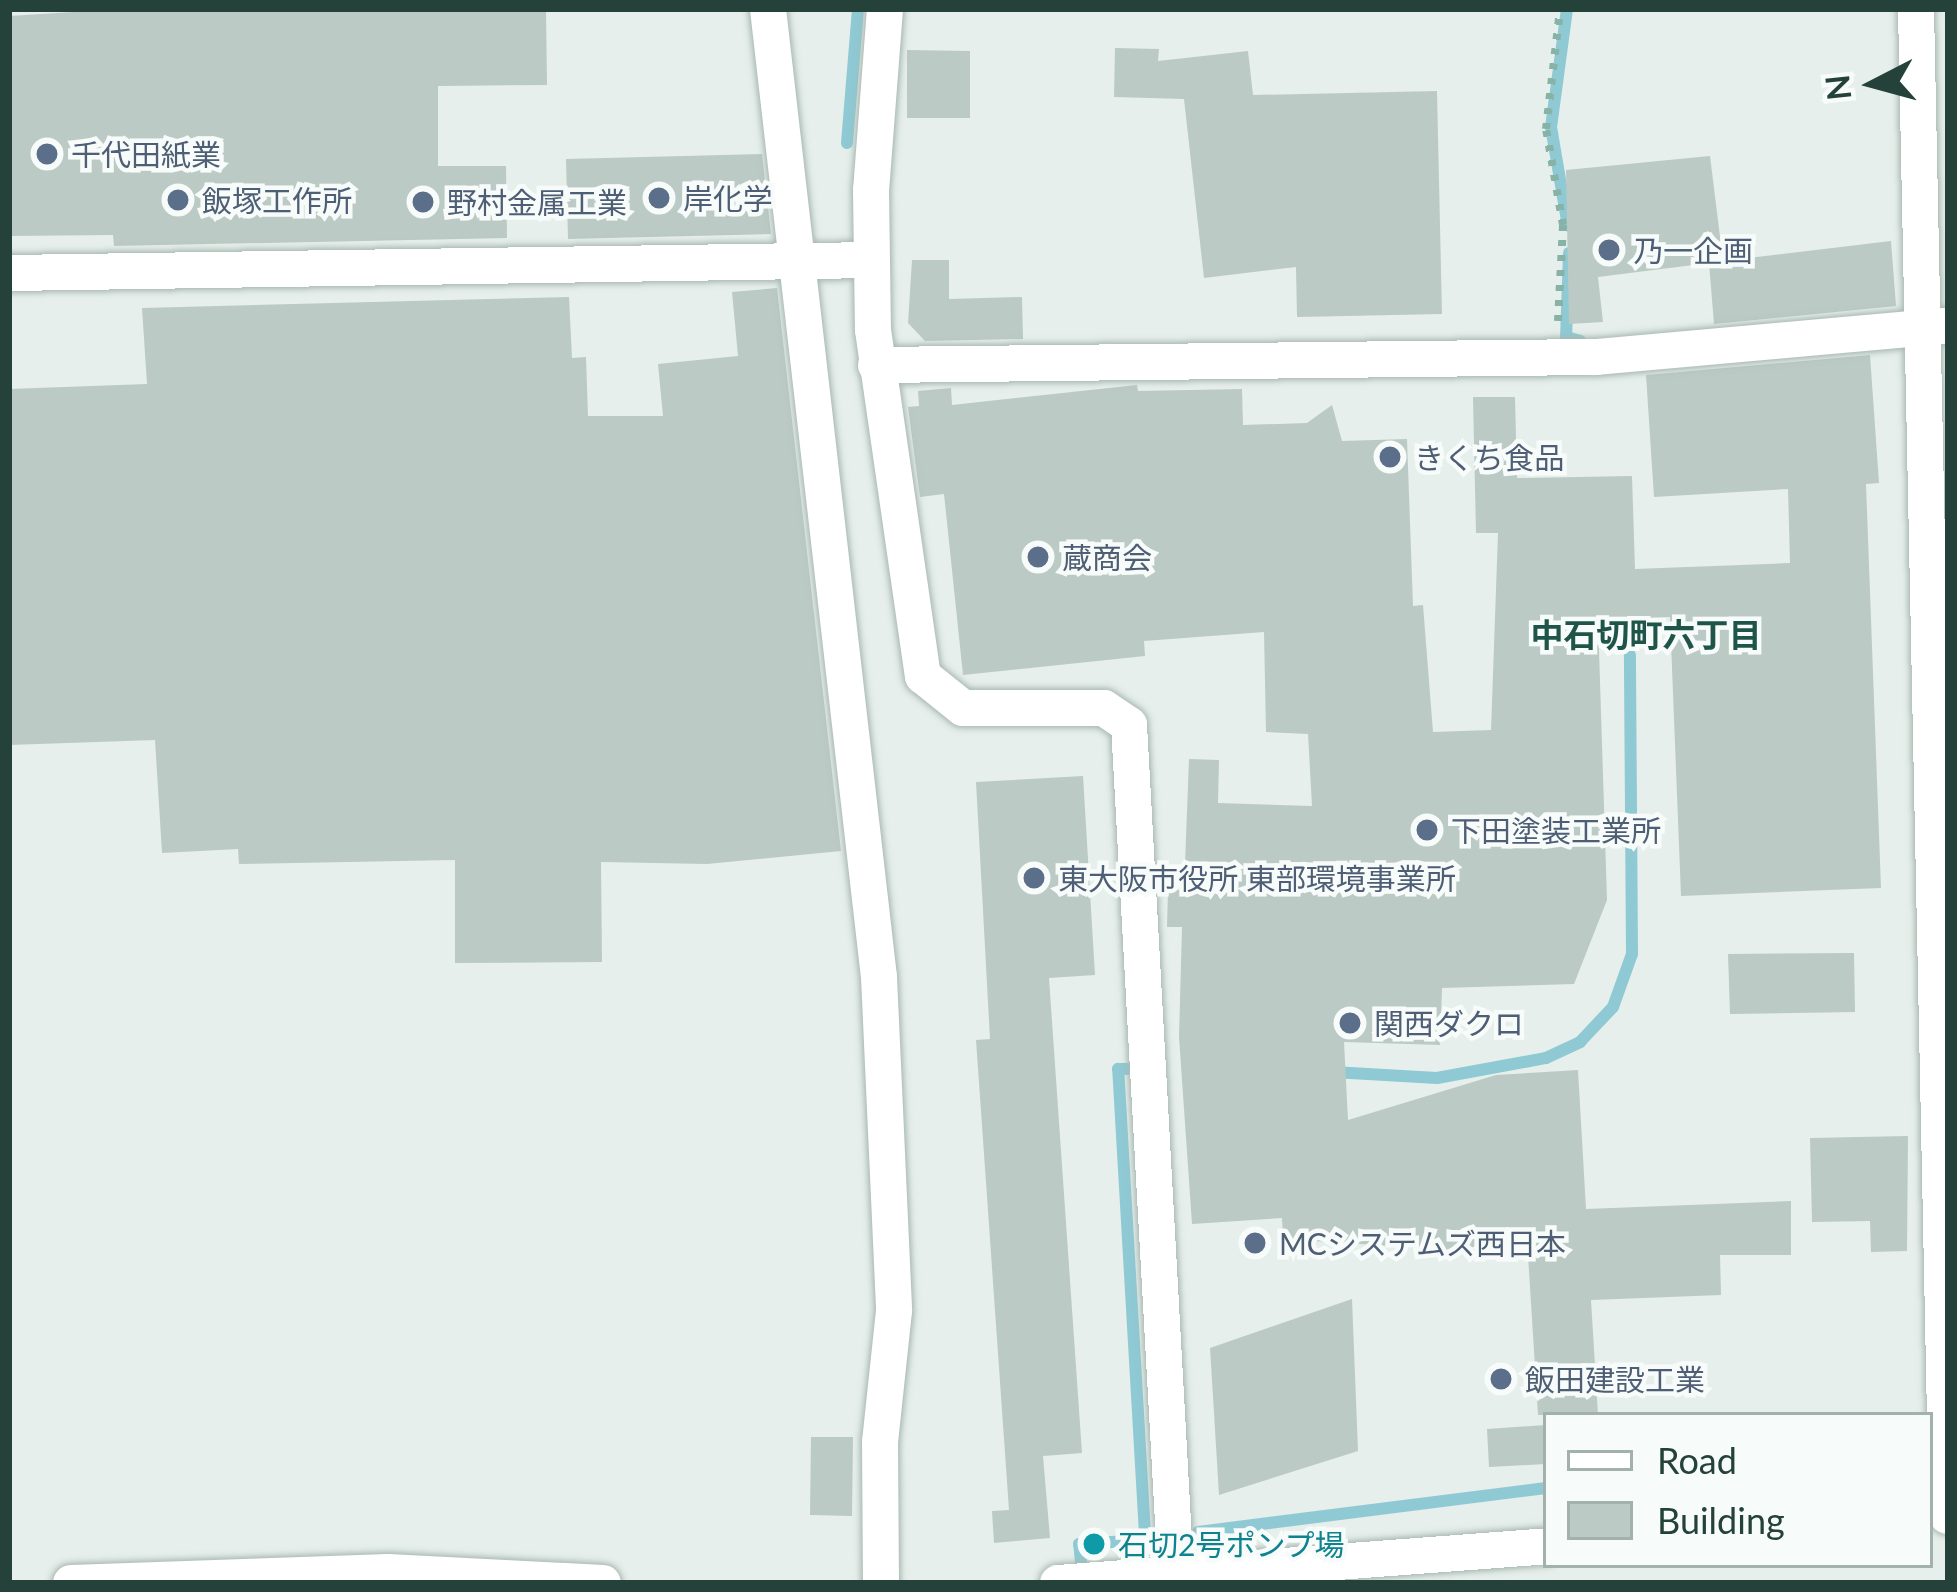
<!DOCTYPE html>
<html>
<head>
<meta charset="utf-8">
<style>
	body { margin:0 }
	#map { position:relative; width:1957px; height:1592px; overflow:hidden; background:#e6efeb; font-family:Lato,"Noto Sans JP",sans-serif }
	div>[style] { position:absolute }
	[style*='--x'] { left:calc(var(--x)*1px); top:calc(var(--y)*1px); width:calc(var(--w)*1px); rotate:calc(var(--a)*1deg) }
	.stream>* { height:12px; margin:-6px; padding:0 6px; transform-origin:6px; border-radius:6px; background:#8ec9d4 }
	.building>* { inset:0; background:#bbcac4 }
	.path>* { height:8px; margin-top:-4px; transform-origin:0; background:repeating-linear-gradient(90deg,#86b3a5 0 6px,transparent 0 15px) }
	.roads { filter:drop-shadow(0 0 3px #a8b8b2) drop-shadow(0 0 3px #a8b8b2) }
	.minor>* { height:36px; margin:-18px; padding:0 18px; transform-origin:18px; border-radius:18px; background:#fff }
	.dots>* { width:33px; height:33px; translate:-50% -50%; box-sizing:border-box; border:6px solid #f7fbf9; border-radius:50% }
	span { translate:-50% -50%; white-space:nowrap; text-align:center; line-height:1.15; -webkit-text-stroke:9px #f7fbf9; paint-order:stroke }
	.service-label { font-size:30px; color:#4e5e75 }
	.left { translate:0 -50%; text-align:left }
	.culture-label { font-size:30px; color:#0d838f }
	.neighbourhood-label { font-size:33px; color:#1f5548; font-weight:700 }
	.frame { position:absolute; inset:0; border:12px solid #24423a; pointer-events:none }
	.legend { position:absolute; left:1543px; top:1412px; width:390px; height:156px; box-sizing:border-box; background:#f7fbf9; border:3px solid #a3b1ad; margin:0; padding:15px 21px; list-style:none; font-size:36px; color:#24423a }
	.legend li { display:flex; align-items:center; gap:24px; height:60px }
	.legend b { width:60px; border:3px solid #a3b1ad }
	.north { position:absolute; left:1813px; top:24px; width:120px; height:120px; -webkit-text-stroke:9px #f7fbf9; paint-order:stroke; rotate:264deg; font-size:33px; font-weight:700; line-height:48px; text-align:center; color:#24423a }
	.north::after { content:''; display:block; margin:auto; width:42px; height:54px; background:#24423a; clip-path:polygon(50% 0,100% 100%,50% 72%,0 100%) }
</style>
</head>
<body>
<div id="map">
	<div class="stream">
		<div style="--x:1567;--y:9;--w:119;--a:97.7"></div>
		<div style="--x:1551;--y:127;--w:100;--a:80.3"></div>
		<div style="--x:847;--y:143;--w:134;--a:-85.3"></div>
		<div style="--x:1569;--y:253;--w:84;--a:92"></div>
		<div style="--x:1566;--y:337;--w:15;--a:16"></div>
		<div style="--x:1333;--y:1072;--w:104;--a:3.3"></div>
		<div style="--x:1437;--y:1078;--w:111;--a:-10.4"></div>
		<div style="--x:1546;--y:1058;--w:38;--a:-25"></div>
		<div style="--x:1580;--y:1042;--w:48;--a:-46.7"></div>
		<div style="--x:1613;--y:1007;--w:56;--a:-70.3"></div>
		<div style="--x:1632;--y:954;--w:299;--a:-90.4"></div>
		<div style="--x:1198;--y:1532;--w:351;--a:-7.2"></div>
		<div style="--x:1082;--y:1571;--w:27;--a:-96"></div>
		<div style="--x:1079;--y:1544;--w:64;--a:-3.6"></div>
		<div style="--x:1143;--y:1540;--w:6;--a:-72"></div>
		<div style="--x:1145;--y:1534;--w:466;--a:-93.3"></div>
		<div style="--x:1118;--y:1069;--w:9;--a:0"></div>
	</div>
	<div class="building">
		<div style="clip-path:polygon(121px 9px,546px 9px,547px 85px,438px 86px,438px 166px,506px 166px,507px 238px,114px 246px,113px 235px,10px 236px,9px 16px)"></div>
		<div style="clip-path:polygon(1115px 48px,1159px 49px,1158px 61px,1248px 51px,1253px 95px,1437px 91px,1442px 314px,1297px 317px,1296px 267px,1204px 278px,1184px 99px,1114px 97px)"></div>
		<div style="clip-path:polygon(907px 50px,970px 51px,970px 118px,907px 118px)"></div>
		<div style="clip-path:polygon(762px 154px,771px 234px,568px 239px,566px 159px)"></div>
		<div style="clip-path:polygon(1710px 156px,1723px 261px,1891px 241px,1896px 306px,1714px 324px,1709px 263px,1598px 277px,1603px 322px,1569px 324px,1566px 170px)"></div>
		<div style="clip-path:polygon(912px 260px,949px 260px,949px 299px,1022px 297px,1023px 339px,925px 341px,908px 323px)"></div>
		<div style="clip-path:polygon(777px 288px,841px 851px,707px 864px,601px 862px,602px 962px,455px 963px,455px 860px,239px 864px,238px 849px,162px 853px,155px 740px,9px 745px,9px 389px,147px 384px,142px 308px,569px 297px,572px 358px,586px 357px,588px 416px,663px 416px,658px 364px,738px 356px,732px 292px)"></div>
		<div style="clip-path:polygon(1870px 355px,1879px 483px,1866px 484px,1881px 888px,1681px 896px,1670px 617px,1598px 619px,1607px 900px,1574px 984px,1442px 988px,1440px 1045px,1344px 1042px,1348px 1120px,1496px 1075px,1578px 1070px,1586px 1209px,1791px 1201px,1791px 1255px,1720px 1255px,1721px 1295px,1591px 1300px,1598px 1415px,1538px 1415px,1528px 1255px,1283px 1239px,1282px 1218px,1192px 1224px,1179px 1037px,1182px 927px,1167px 927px,1168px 890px,1184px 890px,1189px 759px,1219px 760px,1218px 803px,1312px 806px,1308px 734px,1266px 732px,1264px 632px,1144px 641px,1145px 656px,963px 675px,944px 494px,920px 497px,908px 407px,919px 406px,918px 391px,951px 388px,952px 405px,1137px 385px,1138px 391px,1242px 389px,1243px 425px,1307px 423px,1332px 405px,1342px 441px,1407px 439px,1413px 606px,1423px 605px,1433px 732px,1491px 730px,1498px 533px,1476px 533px,1473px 397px,1515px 397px,1517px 478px,1632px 476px,1635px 569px,1790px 563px,1788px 489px,1654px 497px,1646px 375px)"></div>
		<div style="clip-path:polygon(1083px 776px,1095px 975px,1049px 978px,1082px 1453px,1043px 1456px,1050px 1538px,994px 1543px,992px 1511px,1009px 1510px,976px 1040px,990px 1039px,976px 782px)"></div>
		<div style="clip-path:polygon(1854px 953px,1855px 1012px,1730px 1014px,1728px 954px)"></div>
		<div style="clip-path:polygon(1908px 1136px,1907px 1251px,1871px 1252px,1870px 1221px,1812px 1222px,1810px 1138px)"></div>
		<div style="clip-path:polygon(1352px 1299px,1358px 1451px,1219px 1495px,1210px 1348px)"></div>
		<div style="clip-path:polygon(1546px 1425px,1546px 1464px,1489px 1467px,1487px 1429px)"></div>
		<div style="clip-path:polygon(811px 1437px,853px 1437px,852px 1516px,810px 1515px)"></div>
	</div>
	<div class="path">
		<div style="--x:1558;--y:321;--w:96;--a:-87"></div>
		<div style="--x:1563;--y:225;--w:97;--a:-100"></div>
		<div style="--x:1546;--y:129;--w:121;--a:-83.3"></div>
	</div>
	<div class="roads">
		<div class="minor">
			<div style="--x:768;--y:9;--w:974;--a:83.46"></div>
			<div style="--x:879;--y:977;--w:334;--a:87.4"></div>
			<div style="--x:894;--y:1311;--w:132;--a:96.1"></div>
			<div style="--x:880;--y:1442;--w:141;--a:89.6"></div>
			<div style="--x:885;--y:9;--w:182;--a:94.4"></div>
			<div style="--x:871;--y:190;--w:140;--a:89.2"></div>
			<div style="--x:873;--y:330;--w:350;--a:81.8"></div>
			<div style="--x:923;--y:676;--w:51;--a:38.7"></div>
			<div style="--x:963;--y:708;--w:141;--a:0"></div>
			<div style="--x:1104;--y:708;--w:30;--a:34"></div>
			<div style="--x:1129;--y:725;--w:851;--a:86.84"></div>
			<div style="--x:1916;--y:9;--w:1507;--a:88.82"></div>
			<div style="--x:9;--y:273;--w:862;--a:-0.86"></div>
			<div style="--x:876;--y:365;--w:720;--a:-0.64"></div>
			<div style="--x:1596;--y:357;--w:349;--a:-5.1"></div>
			<div style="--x:71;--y:1583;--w:317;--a:-2"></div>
			<div style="--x:388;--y:1572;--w:215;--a:2.9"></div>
			<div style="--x:1058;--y:1583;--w:489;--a:-4.3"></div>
		</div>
	</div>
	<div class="dots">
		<div style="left:47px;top:154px;background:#5c6f8a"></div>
		<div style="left:659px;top:198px;background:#5c6f8a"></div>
		<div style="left:178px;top:200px;background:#5c6f8a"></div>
		<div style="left:423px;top:202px;background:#5c6f8a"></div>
		<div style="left:1609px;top:250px;background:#5c6f8a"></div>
		<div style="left:1390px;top:457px;background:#5c6f8a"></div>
		<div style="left:1038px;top:557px;background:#5c6f8a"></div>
		<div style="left:1427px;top:830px;background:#5c6f8a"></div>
		<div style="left:1034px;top:878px;background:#5c6f8a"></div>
		<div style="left:1350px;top:1023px;background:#5c6f8a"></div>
		<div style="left:1255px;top:1243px;background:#5c6f8a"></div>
		<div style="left:1501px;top:1379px;background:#5c6f8a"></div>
		<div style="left:1094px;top:1544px;background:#0f9aa8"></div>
	</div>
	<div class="service-label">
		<span class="left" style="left:71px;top:154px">千代田紙業</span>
		<span class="left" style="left:683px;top:198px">岸化学</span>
		<span class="left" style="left:202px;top:200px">飯塚工作所</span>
		<span class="left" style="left:447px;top:202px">野村金属工業</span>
		<span class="left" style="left:1633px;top:250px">乃一企画</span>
		<span class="left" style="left:1414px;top:457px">きくち食品</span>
		<span class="left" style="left:1062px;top:557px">蔵商会</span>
		<span class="left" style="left:1451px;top:830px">下田塗装工業所</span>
		<span class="left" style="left:1058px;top:878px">東大阪市役所 東部環境事業所</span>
		<span class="left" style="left:1374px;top:1023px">関西ダクロ</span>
		<span class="left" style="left:1279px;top:1243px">MCシステムズ西日本</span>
		<span class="left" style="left:1525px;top:1379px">飯田建設工業</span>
	</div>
	<div class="culture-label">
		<span class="left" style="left:1118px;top:1544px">石切2号ポンプ場</span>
	</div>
	<div class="neighbourhood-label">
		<span style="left:1646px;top:635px">中石切町六丁目</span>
	</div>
	<div class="frame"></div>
	<ul class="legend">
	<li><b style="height:15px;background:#fff"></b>Road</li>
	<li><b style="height:33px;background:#bbcac4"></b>Building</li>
	</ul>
	<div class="north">N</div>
</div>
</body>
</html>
